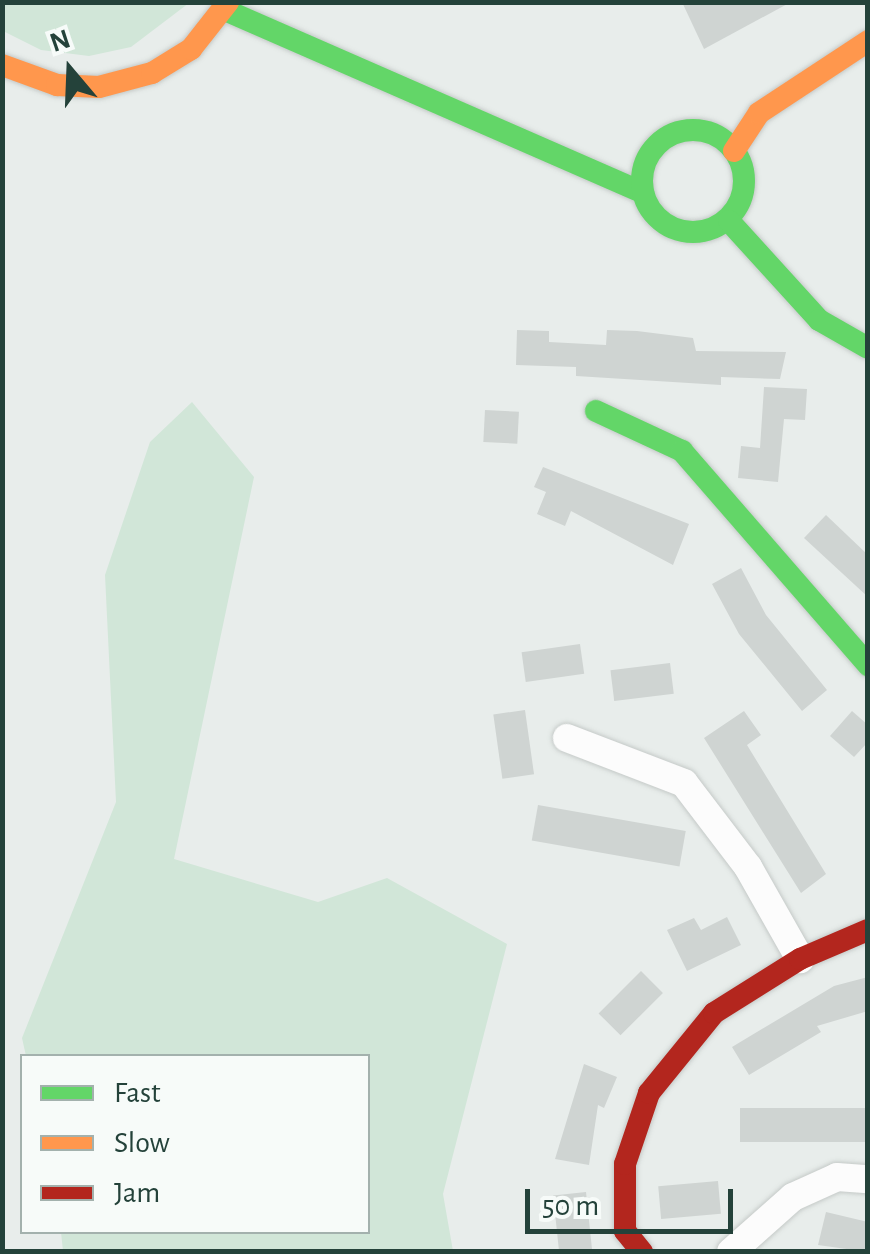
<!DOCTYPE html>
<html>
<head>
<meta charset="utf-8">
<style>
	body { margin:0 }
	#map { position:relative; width:870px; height:1254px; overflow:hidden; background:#e8edeb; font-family:"Alegreya Sans",sans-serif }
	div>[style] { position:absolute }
	.green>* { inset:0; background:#d1e6d8 }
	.building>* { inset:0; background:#cfd4d2; transform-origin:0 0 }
	.roads { filter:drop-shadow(0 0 2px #c5cac8) drop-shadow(0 0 2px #c5cac8) }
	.street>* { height:28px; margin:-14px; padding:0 14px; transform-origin:14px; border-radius:14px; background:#fcfcfc }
	.fast>* { height:22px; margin:-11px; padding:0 11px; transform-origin:11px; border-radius:11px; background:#63d668 }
	.fast>.ring { margin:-11px; padding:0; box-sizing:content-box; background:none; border:22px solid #63d668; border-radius:50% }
	.slow>* { height:22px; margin:-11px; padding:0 11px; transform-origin:11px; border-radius:11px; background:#ff974d }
	.jam>* { height:22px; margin:-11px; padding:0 11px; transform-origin:11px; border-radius:11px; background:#b3261e }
	span { translate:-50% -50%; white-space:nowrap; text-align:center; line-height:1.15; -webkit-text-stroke:9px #f7fbf9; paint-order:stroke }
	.frame { position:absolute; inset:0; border:5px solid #24423a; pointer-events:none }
	.legend { position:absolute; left:20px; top:1054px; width:350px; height:180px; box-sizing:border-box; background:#f7fbf9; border:2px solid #a3b1ad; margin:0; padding:12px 18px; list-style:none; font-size:30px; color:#24423a }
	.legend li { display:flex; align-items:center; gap:20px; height:50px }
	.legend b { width:50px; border:2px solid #a3b1ad }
	.north { position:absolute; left:20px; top:20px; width:100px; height:100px; -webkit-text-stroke:8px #f7fbf9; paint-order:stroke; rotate:341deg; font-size:28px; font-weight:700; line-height:40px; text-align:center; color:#24423a }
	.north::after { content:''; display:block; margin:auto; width:35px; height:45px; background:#24423a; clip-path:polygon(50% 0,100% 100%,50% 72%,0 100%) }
	.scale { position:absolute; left:525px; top:1189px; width:208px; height:45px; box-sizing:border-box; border:5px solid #24423a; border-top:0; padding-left:12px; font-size:30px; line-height:35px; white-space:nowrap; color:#24423a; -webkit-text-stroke:8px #f7fbf9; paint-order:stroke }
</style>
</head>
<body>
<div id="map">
	<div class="green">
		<i style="clip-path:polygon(2px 3px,3px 2px,189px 3px,131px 47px,89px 56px,41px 50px,3px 31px)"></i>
		<i style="clip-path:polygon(192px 402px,254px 477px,174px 859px,318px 902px,387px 878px,507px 944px,443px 1194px,453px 1251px,63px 1251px,61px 1232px,368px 1232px,368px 1056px,26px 1056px,22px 1038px,116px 802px,105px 575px,150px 442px)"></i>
	</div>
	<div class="building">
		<i style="clip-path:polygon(682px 2px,791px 2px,704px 49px)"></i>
		<i style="clip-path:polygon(517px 330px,549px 331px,549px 342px,606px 345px,607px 330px,637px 331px,693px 338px,696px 351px,786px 352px,780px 379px,721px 377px,721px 385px,576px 376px,576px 367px,516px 365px)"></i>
		<i style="clip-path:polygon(764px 387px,807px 389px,805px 420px,784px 419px,778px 482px,738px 478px,741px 446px,760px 448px)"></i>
		<i style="left:485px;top:410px;width:34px;height:32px;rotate:3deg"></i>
		<i style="clip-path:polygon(543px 467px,689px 524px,673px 565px,571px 511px,565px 526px,537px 514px,546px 492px,534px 487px)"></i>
		<i style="clip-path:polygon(826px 515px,868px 555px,868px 597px,804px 538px)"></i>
		<i style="clip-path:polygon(741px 568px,766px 615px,827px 690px,802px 711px,739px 634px,712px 584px)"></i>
		<i style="left:580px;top:644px;width:30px;height:59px;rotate:82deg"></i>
		<i style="left:670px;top:663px;width:31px;height:60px;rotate:83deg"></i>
		<i style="left:525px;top:710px;width:65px;height:32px;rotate:82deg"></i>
		<i style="clip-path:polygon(744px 711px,761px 735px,747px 745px,826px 874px,801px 893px,704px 738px)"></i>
		<i style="clip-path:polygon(852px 711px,868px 725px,868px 742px,854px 757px,830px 736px)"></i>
		<i style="left:538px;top:805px;width:150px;height:36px;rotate:10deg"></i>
		<i style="clip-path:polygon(727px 917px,741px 945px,687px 971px,667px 930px,694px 918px,701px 930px)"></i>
		<i style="left:641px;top:971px;width:31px;height:60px;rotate:45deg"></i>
		<i style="clip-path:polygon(868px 977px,868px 1011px,817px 1026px,821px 1032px,749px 1075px,732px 1047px,834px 986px)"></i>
		<i style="clip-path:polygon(584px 1064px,617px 1077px,604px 1108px,598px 1105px,589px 1165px,555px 1159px)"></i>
		<i style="left:868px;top:1108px;width:34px;height:128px;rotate:90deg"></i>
		<i style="left:718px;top:1181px;width:33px;height:60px;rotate:85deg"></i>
		<i style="left:586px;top:1192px;width:60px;height:33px;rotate:84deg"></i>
		<i style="clip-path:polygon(826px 1212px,868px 1222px,868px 1252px,818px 1245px)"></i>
	</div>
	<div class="roads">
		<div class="street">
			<i style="left:567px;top:738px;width:125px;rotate:21deg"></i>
			<i style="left:684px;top:783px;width:106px;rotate:52.7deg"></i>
			<i style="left:748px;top:867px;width:106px;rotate:60.5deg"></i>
			<i style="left:731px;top:1252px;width:83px;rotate:-41.6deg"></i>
			<i style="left:793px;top:1197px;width:48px;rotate:-24.4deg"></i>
			<i style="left:837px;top:1177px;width:31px;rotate:4deg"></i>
		</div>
		<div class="fast">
			<i style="left:225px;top:10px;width:456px;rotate:23.6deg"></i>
			<i class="ring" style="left:642px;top:130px;width:80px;height:80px"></i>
			<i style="left:729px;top:221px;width:134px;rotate:47.7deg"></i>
			<i style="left:819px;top:320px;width:56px;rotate:29.7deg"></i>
			<i style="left:596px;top:411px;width:95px;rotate:24.9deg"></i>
			<i style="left:682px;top:451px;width:284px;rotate:49deg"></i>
		</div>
		<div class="slow">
			<i style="left:2px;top:65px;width:59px;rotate:20deg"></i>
			<i style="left:57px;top:85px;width:42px;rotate:2.7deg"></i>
			<i style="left:99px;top:87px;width:55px;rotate:-14.8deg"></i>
			<i style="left:152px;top:73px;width:46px;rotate:-31.6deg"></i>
			<i style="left:191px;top:49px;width:60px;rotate:-51.8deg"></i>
			<i style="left:734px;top:151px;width:45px;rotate:-56.7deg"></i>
			<i style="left:759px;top:113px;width:131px;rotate:-33.4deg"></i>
		</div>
		<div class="jam">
			<i style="left:642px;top:1252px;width:27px;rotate:-129deg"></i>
			<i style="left:625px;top:1231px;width:67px;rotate:-90deg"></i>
			<i style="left:625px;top:1164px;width:75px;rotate:-71.3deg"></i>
			<i style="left:649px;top:1093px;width:103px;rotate:-50.9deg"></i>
			<i style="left:714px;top:1013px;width:102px;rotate:-32.1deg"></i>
			<i style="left:800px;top:959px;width:74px;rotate:-23.1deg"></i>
		</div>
	</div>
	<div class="frame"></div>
	<ul class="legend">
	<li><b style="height:12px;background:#63d668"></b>Fast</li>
	<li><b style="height:12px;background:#ff974d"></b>Slow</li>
	<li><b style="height:12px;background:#b3261e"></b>Jam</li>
	</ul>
	<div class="north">N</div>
	<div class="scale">50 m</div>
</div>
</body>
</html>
